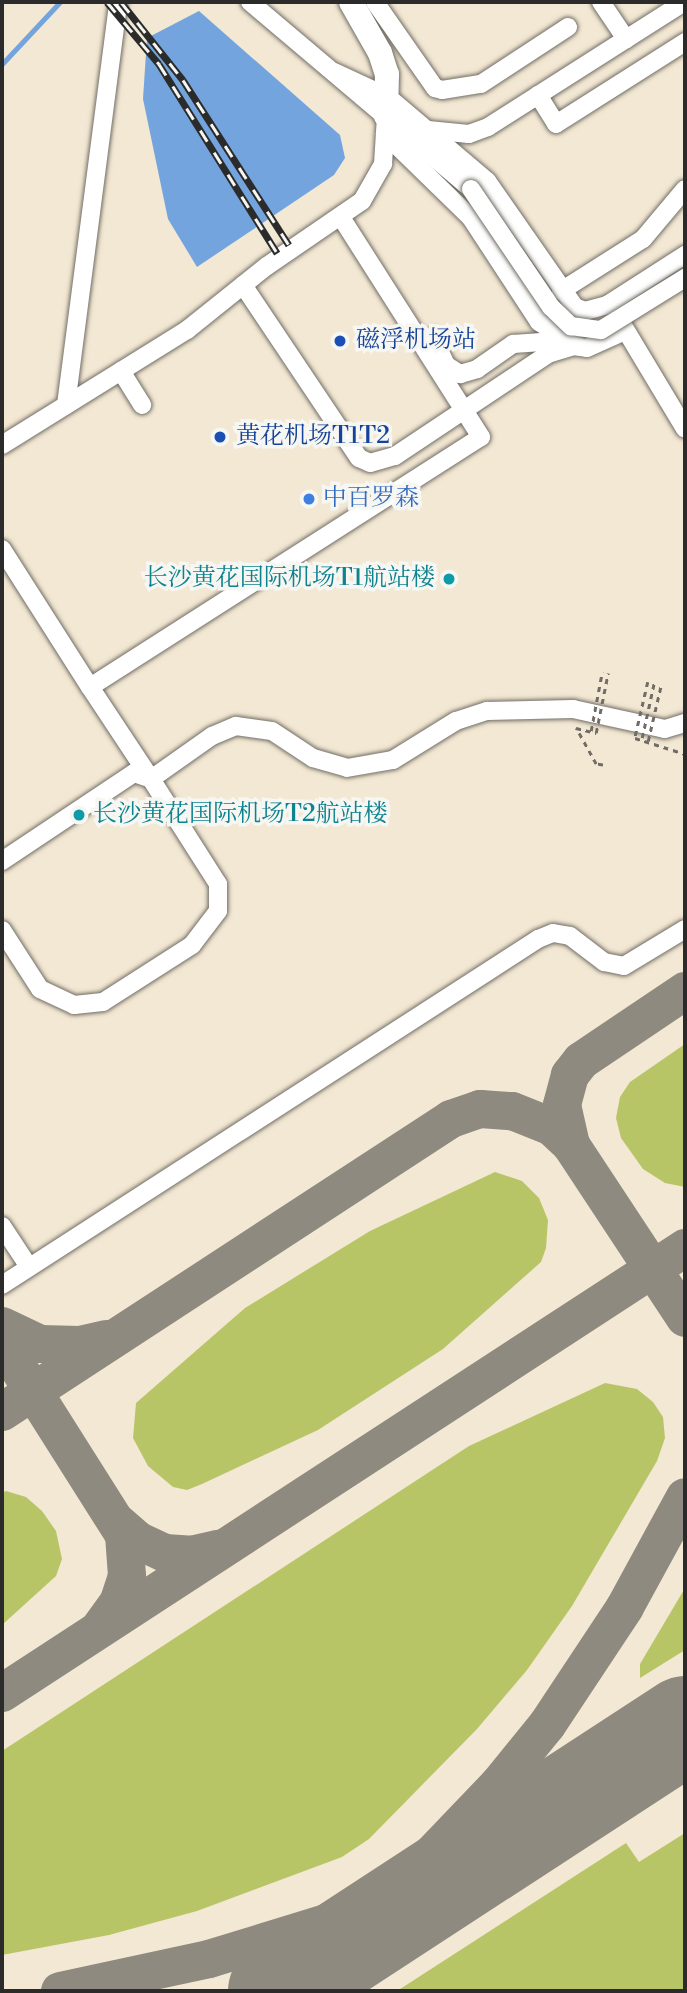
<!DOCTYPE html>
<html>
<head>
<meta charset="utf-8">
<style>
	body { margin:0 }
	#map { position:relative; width:687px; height:1993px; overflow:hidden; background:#f3e8d3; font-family:"Libre Bodoni","Noto Serif SC",serif }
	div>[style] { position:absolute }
	.green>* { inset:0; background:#b8c567 }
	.water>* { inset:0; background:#73a4de }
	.stream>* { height:4.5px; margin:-2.25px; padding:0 2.25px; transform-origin:2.25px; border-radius:2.25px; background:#73a4de }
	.taxiway>* { height:38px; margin:-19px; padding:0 19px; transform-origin:19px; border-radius:19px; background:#8f8a7f }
	.runway>* { height:98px; margin:-49px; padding:0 49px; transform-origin:49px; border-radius:49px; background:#8f8a7f }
	.roads { filter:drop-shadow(0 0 2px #716d66) drop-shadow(0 0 2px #716d66) }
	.minor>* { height:18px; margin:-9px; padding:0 9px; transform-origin:9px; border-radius:9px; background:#fff }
	.highway>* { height:24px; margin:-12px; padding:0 12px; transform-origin:12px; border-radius:12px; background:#fff }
	.rail>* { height:7px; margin-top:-3.5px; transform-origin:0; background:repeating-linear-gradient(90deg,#f6f6f2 0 13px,#2b2b2b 0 26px); box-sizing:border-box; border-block:2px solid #2b2b2b }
	.path-bridge>* { height:2.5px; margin-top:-1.25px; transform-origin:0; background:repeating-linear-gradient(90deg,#716d66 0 5px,transparent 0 10px) }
	.bridges { filter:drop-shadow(0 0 2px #716d66) drop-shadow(0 0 2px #716d66) }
	.minor-bridge>* { height:18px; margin:-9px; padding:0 9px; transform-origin:9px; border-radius:9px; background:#fff }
	.dots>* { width:19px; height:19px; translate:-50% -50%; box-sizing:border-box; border:4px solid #f6f6f2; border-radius:50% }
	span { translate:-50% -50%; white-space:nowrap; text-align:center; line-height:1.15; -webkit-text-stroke:7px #f6f6f2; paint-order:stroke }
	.transit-label { font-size:24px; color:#164399 }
	.left { translate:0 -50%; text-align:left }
	.shop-label { font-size:24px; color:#366cbe }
	.culture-label { font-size:24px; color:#0d838f }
	.right { translate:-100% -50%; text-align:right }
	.frame { position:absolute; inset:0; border:4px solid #2b2b2b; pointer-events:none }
</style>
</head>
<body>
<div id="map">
	<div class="green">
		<i style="clip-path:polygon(685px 1044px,685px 1187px,665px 1183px,643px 1169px,621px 1138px,616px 1118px,620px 1097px,630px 1082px)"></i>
		<i style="clip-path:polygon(495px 1172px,522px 1181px,539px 1198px,548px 1220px,546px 1248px,541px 1262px,443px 1349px,318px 1430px,202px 1484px,187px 1490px,173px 1487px,148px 1466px,133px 1438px,136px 1403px,245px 1308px,370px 1231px)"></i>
		<i style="clip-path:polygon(605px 1383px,637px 1389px,653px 1402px,663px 1417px,665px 1438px,657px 1461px,572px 1606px,527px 1670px,477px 1729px,369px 1839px,342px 1857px,197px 1911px,109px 1935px,2px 1955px,2px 1751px,469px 1446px)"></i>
		<i style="clip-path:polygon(6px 1491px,26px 1497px,42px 1511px,56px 1531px,62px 1559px,56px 1576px,2px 1625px,2px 1493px)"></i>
		<i style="clip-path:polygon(685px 1588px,685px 1650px,640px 1678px,640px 1664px)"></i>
		<i style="clip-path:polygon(685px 1833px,685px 1991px,397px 1991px,626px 1843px,639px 1862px)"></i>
	</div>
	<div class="water">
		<i style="clip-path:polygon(199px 11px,340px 135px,345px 158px,334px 175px,197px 267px,168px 219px,143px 99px,147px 38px)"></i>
	</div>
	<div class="stream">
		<i style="left:2px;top:64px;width:85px;rotate:-46.9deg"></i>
	</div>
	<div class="taxiway">
		<i style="left:685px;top:991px;width:125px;rotate:146.1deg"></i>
		<i style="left:581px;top:1061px;width:18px;rotate:128deg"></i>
		<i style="left:570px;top:1075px;width:31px;rotate:105deg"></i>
		<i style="left:562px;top:1105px;width:41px;rotate:77.3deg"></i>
		<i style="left:571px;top:1145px;width:207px;rotate:56.6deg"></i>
		<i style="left:2px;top:1326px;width:42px;rotate:25.3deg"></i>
		<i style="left:40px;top:1344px;width:40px;rotate:1.4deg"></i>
		<i style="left:80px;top:1345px;width:27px;rotate:-13deg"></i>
		<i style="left:2px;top:1342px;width:228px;rotate:57.7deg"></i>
		<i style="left:124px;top:1535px;width:41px;rotate:85.8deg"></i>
		<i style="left:127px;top:1576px;width:28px;rotate:108deg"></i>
		<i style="left:118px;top:1603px;width:29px;rotate:126deg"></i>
		<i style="left:2px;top:1412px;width:536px;rotate:-33.13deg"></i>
		<i style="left:451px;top:1119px;width:31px;rotate:-19deg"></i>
		<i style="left:480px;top:1109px;width:32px;rotate:4deg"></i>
		<i style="left:512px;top:1111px;width:43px;rotate:21.8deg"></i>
		<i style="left:552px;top:1127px;width:26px;rotate:43deg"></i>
		<i style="left:118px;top:1523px;width:28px;rotate:41deg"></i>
		<i style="left:139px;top:1541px;width:29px;rotate:25deg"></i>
		<i style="left:165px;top:1553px;width:26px;rotate:4deg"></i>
		<i style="left:191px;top:1555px;width:28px;rotate:-13deg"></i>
		<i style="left:2px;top:1693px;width:815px;rotate:-33.09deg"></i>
		<i style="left:411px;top:1876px;width:127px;rotate:-46.3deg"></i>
		<i style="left:499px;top:1784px;width:76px;rotate:-50.9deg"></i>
		<i style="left:547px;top:1725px;width:141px;rotate:-56.5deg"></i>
		<i style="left:625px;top:1607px;width:125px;rotate:-61.4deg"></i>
		<i style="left:60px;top:1991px;width:152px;rotate:-12.1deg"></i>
		<i style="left:209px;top:1959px;width:139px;rotate:-17.1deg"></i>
		<i style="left:342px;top:1918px;width:106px;rotate:-23.9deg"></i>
		<i style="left:439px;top:1875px;width:278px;rotate:-27.7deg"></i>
		<i style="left:272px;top:1991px;width:113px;rotate:-37.5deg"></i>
	</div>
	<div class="runway">
		<i style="left:277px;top:1991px;width:487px;rotate:-33.1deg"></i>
	</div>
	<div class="roads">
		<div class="minor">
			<i style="left:250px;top:2px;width:289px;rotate:40.2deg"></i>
			<i style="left:375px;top:2px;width:105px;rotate:55.1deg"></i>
			<i style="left:435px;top:88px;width:7px;rotate:16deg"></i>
			<i style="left:442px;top:90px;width:39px;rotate:-9deg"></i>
			<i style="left:481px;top:84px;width:104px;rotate:-33.2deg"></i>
			<i style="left:601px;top:2px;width:45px;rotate:56deg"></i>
			<i style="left:334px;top:72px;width:60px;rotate:24.8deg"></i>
			<i style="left:388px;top:97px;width:130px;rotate:40.3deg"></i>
			<i style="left:487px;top:181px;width:154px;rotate:55.1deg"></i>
			<i style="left:575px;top:307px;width:11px;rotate:22deg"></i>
			<i style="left:585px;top:311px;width:23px;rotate:-15deg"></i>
			<i style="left:607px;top:305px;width:93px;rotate:-32.7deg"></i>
			<i style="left:538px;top:95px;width:34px;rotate:58deg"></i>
			<i style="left:556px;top:124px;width:153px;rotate:-32.4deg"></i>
			<i style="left:428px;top:130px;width:41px;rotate:5.6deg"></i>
			<i style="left:469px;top:134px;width:20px;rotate:-20deg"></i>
			<i style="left:488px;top:127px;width:232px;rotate:-32.5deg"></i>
			<i style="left:385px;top:134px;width:120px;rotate:44.3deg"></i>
			<i style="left:471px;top:218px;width:124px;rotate:56.8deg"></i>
			<i style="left:539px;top:322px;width:15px;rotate:32deg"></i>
			<i style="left:552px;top:330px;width:34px;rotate:-3deg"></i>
			<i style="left:243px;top:285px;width:208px;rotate:56.2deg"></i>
			<i style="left:359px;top:458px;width:12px;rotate:24deg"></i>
			<i style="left:370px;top:463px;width:26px;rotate:-16deg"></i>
			<i style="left:395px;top:456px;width:184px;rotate:-33.7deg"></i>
			<i style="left:548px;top:354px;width:24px;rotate:-17deg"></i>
			<i style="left:561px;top:291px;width:97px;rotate:-32.4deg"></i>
			<i style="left:643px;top:239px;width:65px;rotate:-50deg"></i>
			<i style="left:622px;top:324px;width:122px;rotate:59deg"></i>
			<i style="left:433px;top:337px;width:31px;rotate:65deg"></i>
			<i style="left:446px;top:365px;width:17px;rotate:33deg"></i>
			<i style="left:460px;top:374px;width:18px;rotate:-16deg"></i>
			<i style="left:477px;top:369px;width:44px;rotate:-34.8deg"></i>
			<i style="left:513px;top:344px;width:29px;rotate:-4deg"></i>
			<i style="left:542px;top:342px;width:45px;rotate:7.6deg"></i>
			<i style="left:587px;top:348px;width:39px;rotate:-24deg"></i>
			<i style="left:121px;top:371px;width:40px;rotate:58deg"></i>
			<i style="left:66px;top:405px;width:406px;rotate:-82.6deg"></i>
			<i style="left:2px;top:445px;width:218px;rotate:-31.9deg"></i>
			<i style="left:187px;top:330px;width:102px;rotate:-38.7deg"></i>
			<i style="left:267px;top:266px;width:115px;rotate:-34.4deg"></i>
			<i style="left:362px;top:201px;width:43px;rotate:-60.4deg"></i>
			<i style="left:383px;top:164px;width:48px;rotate:-86.4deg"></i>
			<i style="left:2px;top:549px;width:164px;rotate:57.5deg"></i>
			<i style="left:90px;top:687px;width:464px;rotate:-32.6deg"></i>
			<i style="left:481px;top:437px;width:261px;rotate:-122.5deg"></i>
			<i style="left:90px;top:687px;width:110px;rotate:56.5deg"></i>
			<i style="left:2px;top:861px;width:159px;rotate:-33.7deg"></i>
			<i style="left:134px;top:773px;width:18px;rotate:19deg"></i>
			<i style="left:2px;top:930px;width:70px;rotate:57.2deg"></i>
			<i style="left:40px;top:989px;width:38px;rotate:25deg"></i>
			<i style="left:74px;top:1005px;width:29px;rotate:-6deg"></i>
			<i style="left:103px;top:1002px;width:106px;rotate:-32.6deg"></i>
			<i style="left:192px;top:945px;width:43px;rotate:-52.6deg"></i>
			<i style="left:218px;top:911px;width:27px;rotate:-90deg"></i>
			<i style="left:218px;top:884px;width:125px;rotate:-122.5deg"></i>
			<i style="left:151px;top:779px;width:75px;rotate:-35.2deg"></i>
			<i style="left:212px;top:736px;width:26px;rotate:-23deg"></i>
			<i style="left:236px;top:726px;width:36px;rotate:8deg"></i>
			<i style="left:272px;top:731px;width:49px;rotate:33.4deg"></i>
			<i style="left:313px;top:758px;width:35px;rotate:16deg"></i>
			<i style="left:347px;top:768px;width:47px;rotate:-9.9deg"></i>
			<i style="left:393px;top:760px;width:74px;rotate:-31.8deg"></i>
			<i style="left:456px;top:721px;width:33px;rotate:-18deg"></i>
			<i style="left:487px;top:711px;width:86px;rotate:-1.3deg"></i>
			<i style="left:573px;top:709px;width:94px;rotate:12.3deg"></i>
			<i style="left:665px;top:729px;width:21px;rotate:-17deg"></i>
			<i style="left:2px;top:1226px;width:49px;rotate:56.6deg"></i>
			<i style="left:2px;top:1285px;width:638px;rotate:-32.84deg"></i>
			<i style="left:538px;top:939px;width:16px;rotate:-22deg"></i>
			<i style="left:553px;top:933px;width:17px;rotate:10deg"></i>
			<i style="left:570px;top:936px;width:43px;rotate:37.4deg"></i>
			<i style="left:604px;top:962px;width:20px;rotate:11deg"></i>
			<i style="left:624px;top:966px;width:71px;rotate:-31.2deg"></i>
		</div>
		<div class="highway">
			<i style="left:351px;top:2px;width:59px;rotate:60.4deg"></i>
			<i style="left:380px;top:53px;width:22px;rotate:72deg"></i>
			<i style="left:387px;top:74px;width:42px;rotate:91.4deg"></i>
		</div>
	</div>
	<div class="rail">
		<i style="left:107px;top:2px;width:81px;rotate:50deg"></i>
		<i style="left:159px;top:64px;width:223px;rotate:58deg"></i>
		<i style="left:121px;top:2px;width:100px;rotate:51.5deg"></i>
		<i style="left:183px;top:80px;width:196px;rotate:57.3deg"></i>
	</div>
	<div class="path-bridge">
		<i style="left:648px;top:682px;width:57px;rotate:103.1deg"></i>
		<i style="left:635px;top:738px;width:52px;rotate:17.7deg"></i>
		<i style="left:591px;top:731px;width:60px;rotate:-79.4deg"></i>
		<i style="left:642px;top:738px;width:56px;rotate:-77.7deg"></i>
		<i style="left:648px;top:741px;width:57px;rotate:-76.9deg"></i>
		<i style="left:603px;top:765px;width:7px;rotate:-172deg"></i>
		<i style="left:596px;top:764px;width:41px;rotate:-119.1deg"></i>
		<i style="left:576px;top:728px;width:21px;rotate:14deg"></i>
		<i style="left:596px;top:733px;width:61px;rotate:-78.7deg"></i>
	</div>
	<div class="bridges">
		<div class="minor-bridge">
			<i style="left:471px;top:189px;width:143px;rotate:55.9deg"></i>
			<i style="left:551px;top:307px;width:28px;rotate:44deg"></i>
			<i style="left:571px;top:326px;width:30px;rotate:8deg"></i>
			<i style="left:601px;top:330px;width:99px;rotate:-31.8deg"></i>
		</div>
	</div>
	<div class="dots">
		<i style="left:340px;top:341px;background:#1a4fb4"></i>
		<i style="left:220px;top:437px;background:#1a4fb4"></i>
		<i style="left:309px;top:499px;background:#3f7fe0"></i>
		<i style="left:449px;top:579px;background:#0f9aa8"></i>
		<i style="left:79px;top:815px;background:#0f9aa8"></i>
	</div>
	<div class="transit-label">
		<span class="left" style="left:356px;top:341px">磁浮机场站</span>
		<span class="left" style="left:236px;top:437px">黄花机场T1T2</span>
	</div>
	<div class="shop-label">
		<span class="left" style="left:323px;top:499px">中百罗森</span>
	</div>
	<div class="culture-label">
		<span class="right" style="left:435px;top:579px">长沙黄花国际机场T1航站楼</span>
		<span class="left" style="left:93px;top:815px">长沙黄花国际机场T2航站楼</span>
	</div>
	<div class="frame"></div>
</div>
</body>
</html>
